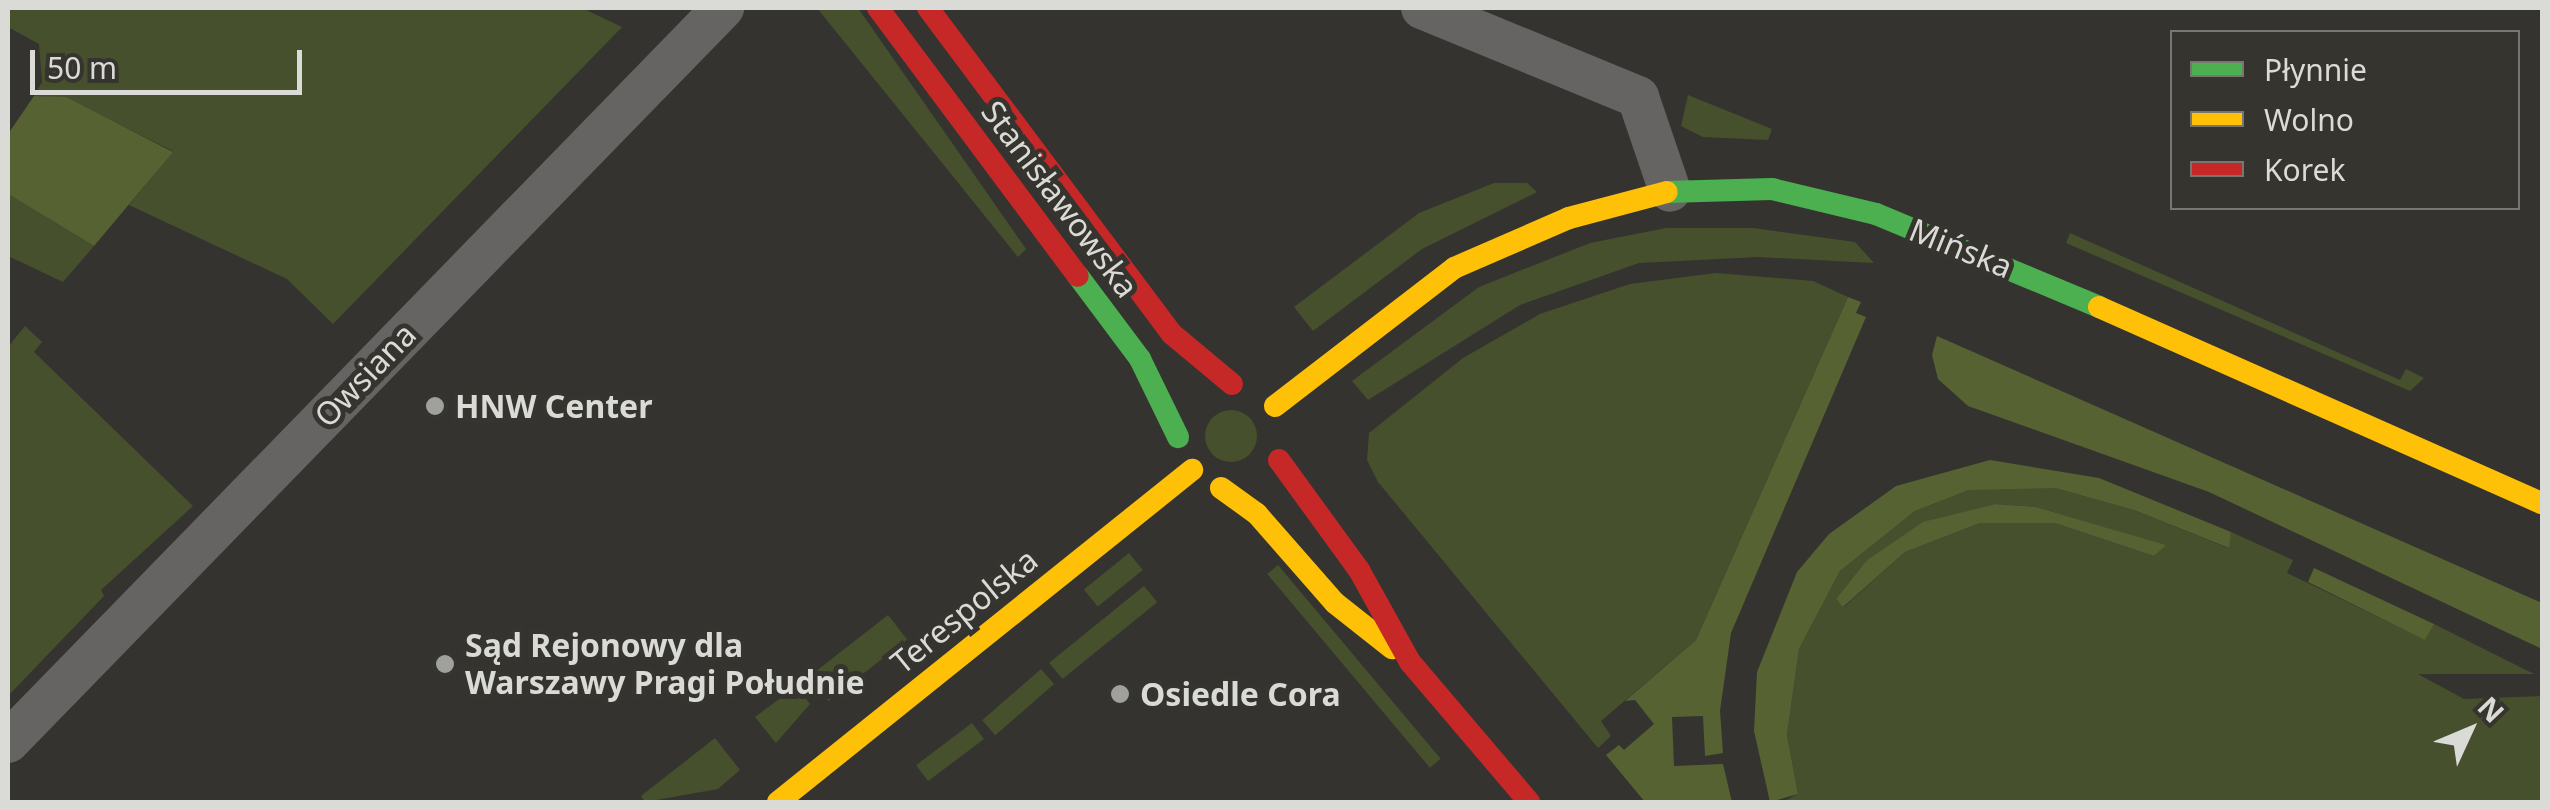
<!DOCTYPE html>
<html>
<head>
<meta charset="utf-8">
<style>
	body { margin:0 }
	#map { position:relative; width:2550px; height:810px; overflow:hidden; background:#343330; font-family:"Noto Sans",sans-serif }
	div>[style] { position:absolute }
	.green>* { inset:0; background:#46502d; transform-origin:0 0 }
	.round { border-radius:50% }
	.forest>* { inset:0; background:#566232 }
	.street>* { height:42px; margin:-21px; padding:0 21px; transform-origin:21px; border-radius:21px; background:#656463 }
	.fast>* { height:22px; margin:-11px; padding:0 11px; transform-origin:11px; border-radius:11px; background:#4caf50 }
	.slow>* { height:22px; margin:-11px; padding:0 11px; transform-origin:11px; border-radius:11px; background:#ffc107 }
	.jam>* { height:22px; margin:-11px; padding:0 11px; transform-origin:11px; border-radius:11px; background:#c62828 }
	.dots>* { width:28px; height:28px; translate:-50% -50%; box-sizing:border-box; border:5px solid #35342f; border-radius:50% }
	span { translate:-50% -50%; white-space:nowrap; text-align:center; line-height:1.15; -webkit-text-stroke:10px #35342f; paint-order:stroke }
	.street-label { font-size:32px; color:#dadad7 }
	.poi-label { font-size:32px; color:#dadad7; font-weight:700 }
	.left { translate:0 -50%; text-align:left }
	.frame { position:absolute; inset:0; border:10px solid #dadad7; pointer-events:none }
	.legend { position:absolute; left:2170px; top:30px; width:350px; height:180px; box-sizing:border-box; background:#35342f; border:2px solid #777672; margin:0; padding:12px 18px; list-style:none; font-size:30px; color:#dadad7 }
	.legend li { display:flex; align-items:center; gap:20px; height:50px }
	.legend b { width:50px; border:2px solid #777672 }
	.north { position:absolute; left:2420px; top:680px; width:100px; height:100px; -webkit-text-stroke:8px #35342f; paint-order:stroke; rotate:46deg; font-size:28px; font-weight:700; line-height:40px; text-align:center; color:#dadad7 }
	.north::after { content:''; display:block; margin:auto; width:35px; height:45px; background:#dadad7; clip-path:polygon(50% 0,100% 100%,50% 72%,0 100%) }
	.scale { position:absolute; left:30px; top:50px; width:272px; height:45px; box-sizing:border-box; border:5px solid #dadad7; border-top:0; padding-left:12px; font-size:30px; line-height:35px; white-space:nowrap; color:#dadad7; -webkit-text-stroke:8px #35342f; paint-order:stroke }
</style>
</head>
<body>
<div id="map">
	<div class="green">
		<i style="clip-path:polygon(8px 8px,582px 8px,622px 27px,333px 324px,287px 279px,129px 205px,173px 151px,66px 98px,34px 96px,42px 82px,39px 44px,8px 27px)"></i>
		<i style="clip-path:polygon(817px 8px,858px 8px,1026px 249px,1018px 257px)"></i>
		<i style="clip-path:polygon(1688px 95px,1772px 129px,1768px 140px,1703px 137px,1681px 126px)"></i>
		<i style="clip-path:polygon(1494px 183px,1527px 183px,1537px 192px,1422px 249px,1313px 331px,1294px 307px,1419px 213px)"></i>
		<i style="clip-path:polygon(8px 194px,94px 246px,63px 282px,8px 256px)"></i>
		<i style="clip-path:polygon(1666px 228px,1753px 228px,1855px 242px,1874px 263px,1757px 257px,1639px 263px,1520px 305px,1368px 400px,1352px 381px,1479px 287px,1590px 243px)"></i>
		<i style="clip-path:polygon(2070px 233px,2400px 380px,2406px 369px,2424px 378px,2410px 391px,2066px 243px)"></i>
		<i style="clip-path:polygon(1716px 273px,1813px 281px,1848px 297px,1696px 640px,1601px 721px,1611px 736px,1598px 748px,1378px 482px,1367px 460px,1369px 433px,1463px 358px,1540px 314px,1630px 284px)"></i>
		<i style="clip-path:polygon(25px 326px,42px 342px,34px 352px,193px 506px,101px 590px,104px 596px,8px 696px,8px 347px)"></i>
		<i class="round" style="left:1205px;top:410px;width:52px;height:52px"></i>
		<i style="clip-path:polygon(evenodd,2013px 485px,2055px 488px,2134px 510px,2228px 548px,2231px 532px,2293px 560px,2287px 573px,2424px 639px,2434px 624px,2534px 674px,2418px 674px,2464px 699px,2542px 696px,2542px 802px,1782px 802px,1798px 794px,1787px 735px,1799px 649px,1840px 571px,1915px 511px,1969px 490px,2013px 485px,1996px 504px,2036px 507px,2165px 545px,2154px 556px,2055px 523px,1980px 523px,1905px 552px,1844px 607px,1836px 599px,1866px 561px,1996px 504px)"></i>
		<i style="left:1129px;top:553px;width:22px;height:58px;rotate:51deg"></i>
		<i style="left:1278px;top:565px;width:253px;height:14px;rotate:50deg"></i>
		<i style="left:1144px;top:586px;width:21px;height:122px;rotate:51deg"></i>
		<i style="left:888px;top:615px;width:31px;height:100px;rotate:52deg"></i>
		<i style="left:1041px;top:669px;width:20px;height:78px;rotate:49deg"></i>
		<i style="clip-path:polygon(797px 686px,810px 704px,776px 743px,755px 717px)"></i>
		<i style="left:972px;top:723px;width:20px;height:70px;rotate:53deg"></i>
		<i style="clip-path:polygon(715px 738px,740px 770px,718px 789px,645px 802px,641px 796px)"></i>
	</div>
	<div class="forest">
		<i style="clip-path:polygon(34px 96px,66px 97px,173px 152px,94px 246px,8px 194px,8px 134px)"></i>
		<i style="clip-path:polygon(1848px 297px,1861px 302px,1856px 313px,1866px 317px,1731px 633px,1720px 711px,1723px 753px,1705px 756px,1703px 716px,1672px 717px,1674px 766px,1723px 764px,1732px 802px,1645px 802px,1606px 755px,1619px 745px,1624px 750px,1654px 724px,1635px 700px,1625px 701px,1696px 640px)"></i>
		<i style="clip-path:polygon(1937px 336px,2542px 603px,2542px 649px,2209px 492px,1968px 406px,1938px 379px,1932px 355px)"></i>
		<i style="clip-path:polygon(1990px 460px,2099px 478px,2231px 532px,2229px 548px,2134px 510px,2055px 488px,1969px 490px,1915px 511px,1840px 571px,1799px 649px,1787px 735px,1798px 794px,1770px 802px,1754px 731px,1757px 672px,1797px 572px,1829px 534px,1896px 486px)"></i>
		<i style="clip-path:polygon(1996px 504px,2036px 507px,2166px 545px,2154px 556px,2055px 523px,1980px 523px,1905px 552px,1843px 607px,1836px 599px,1866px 561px,1923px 522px)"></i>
		<i style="clip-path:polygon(2314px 568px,2434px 624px,2425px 640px,2308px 582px)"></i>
	</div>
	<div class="street">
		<i style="left:1422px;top:8px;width:234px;rotate:22.4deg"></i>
		<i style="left:1638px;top:97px;width:99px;rotate:71.2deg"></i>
		<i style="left:8px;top:742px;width:1025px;rotate:-45.75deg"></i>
	</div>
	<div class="fast">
		<i style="left:1667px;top:192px;width:105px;rotate:-1.6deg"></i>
		<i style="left:1772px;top:189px;width:107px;rotate:13.5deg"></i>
		<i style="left:1876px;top:214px;width:242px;rotate:22.6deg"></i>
		<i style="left:1078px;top:276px;width:104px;rotate:53.2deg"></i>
		<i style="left:1140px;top:359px;width:87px;rotate:64deg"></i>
	</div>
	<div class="slow">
		<i style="left:2099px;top:307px;width:484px;rotate:23.9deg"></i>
		<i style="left:1275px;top:406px;width:226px;rotate:-37.6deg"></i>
		<i style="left:1454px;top:268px;width:125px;rotate:-23.5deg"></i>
		<i style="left:1569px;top:218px;width:101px;rotate:-14.9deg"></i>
		<i style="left:1221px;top:488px;width:44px;rotate:35.8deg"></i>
		<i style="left:1257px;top:514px;width:118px;rotate:48.8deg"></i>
		<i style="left:1335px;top:603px;width:73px;rotate:38.3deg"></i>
		<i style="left:778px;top:802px;width:531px;rotate:-38.73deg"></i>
	</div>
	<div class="jam">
		<i style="left:878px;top:8px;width:334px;rotate:53.3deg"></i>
		<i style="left:928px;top:8px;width:407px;rotate:53.2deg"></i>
		<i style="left:1172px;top:334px;width:78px;rotate:39.8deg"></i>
		<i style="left:1279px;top:460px;width:136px;rotate:54deg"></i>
		<i style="left:1359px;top:570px;width:105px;rotate:61deg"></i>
		<i style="left:1410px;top:662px;width:184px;rotate:49.6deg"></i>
	</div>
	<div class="dots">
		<i style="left:435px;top:406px;background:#a0a09d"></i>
		<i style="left:445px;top:664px;background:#a0a09d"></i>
		<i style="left:1120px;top:694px;background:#a0a09d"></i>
	</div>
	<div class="street-label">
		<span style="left:1060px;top:199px;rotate:53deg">Stanisławowska</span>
		<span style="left:1961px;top:248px;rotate:22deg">Mińska</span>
		<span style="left:365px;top:375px;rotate:-46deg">Owsiana</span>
		<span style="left:964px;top:611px;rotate:-39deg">Terespolska</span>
	</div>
	<div class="poi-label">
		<span class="left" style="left:455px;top:406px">HNW Center</span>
		<span class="left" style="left:465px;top:664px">Sąd Rejonowy dla<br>Warszawy Pragi Południe</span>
		<span class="left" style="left:1140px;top:694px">Osiedle Cora</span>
	</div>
	<div class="frame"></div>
	<ul class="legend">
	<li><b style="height:12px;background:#4caf50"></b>Płynnie</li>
	<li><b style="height:12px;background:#ffc107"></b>Wolno</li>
	<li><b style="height:12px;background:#c62828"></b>Korek</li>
	</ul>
	<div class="north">N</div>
	<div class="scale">50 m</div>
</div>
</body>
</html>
